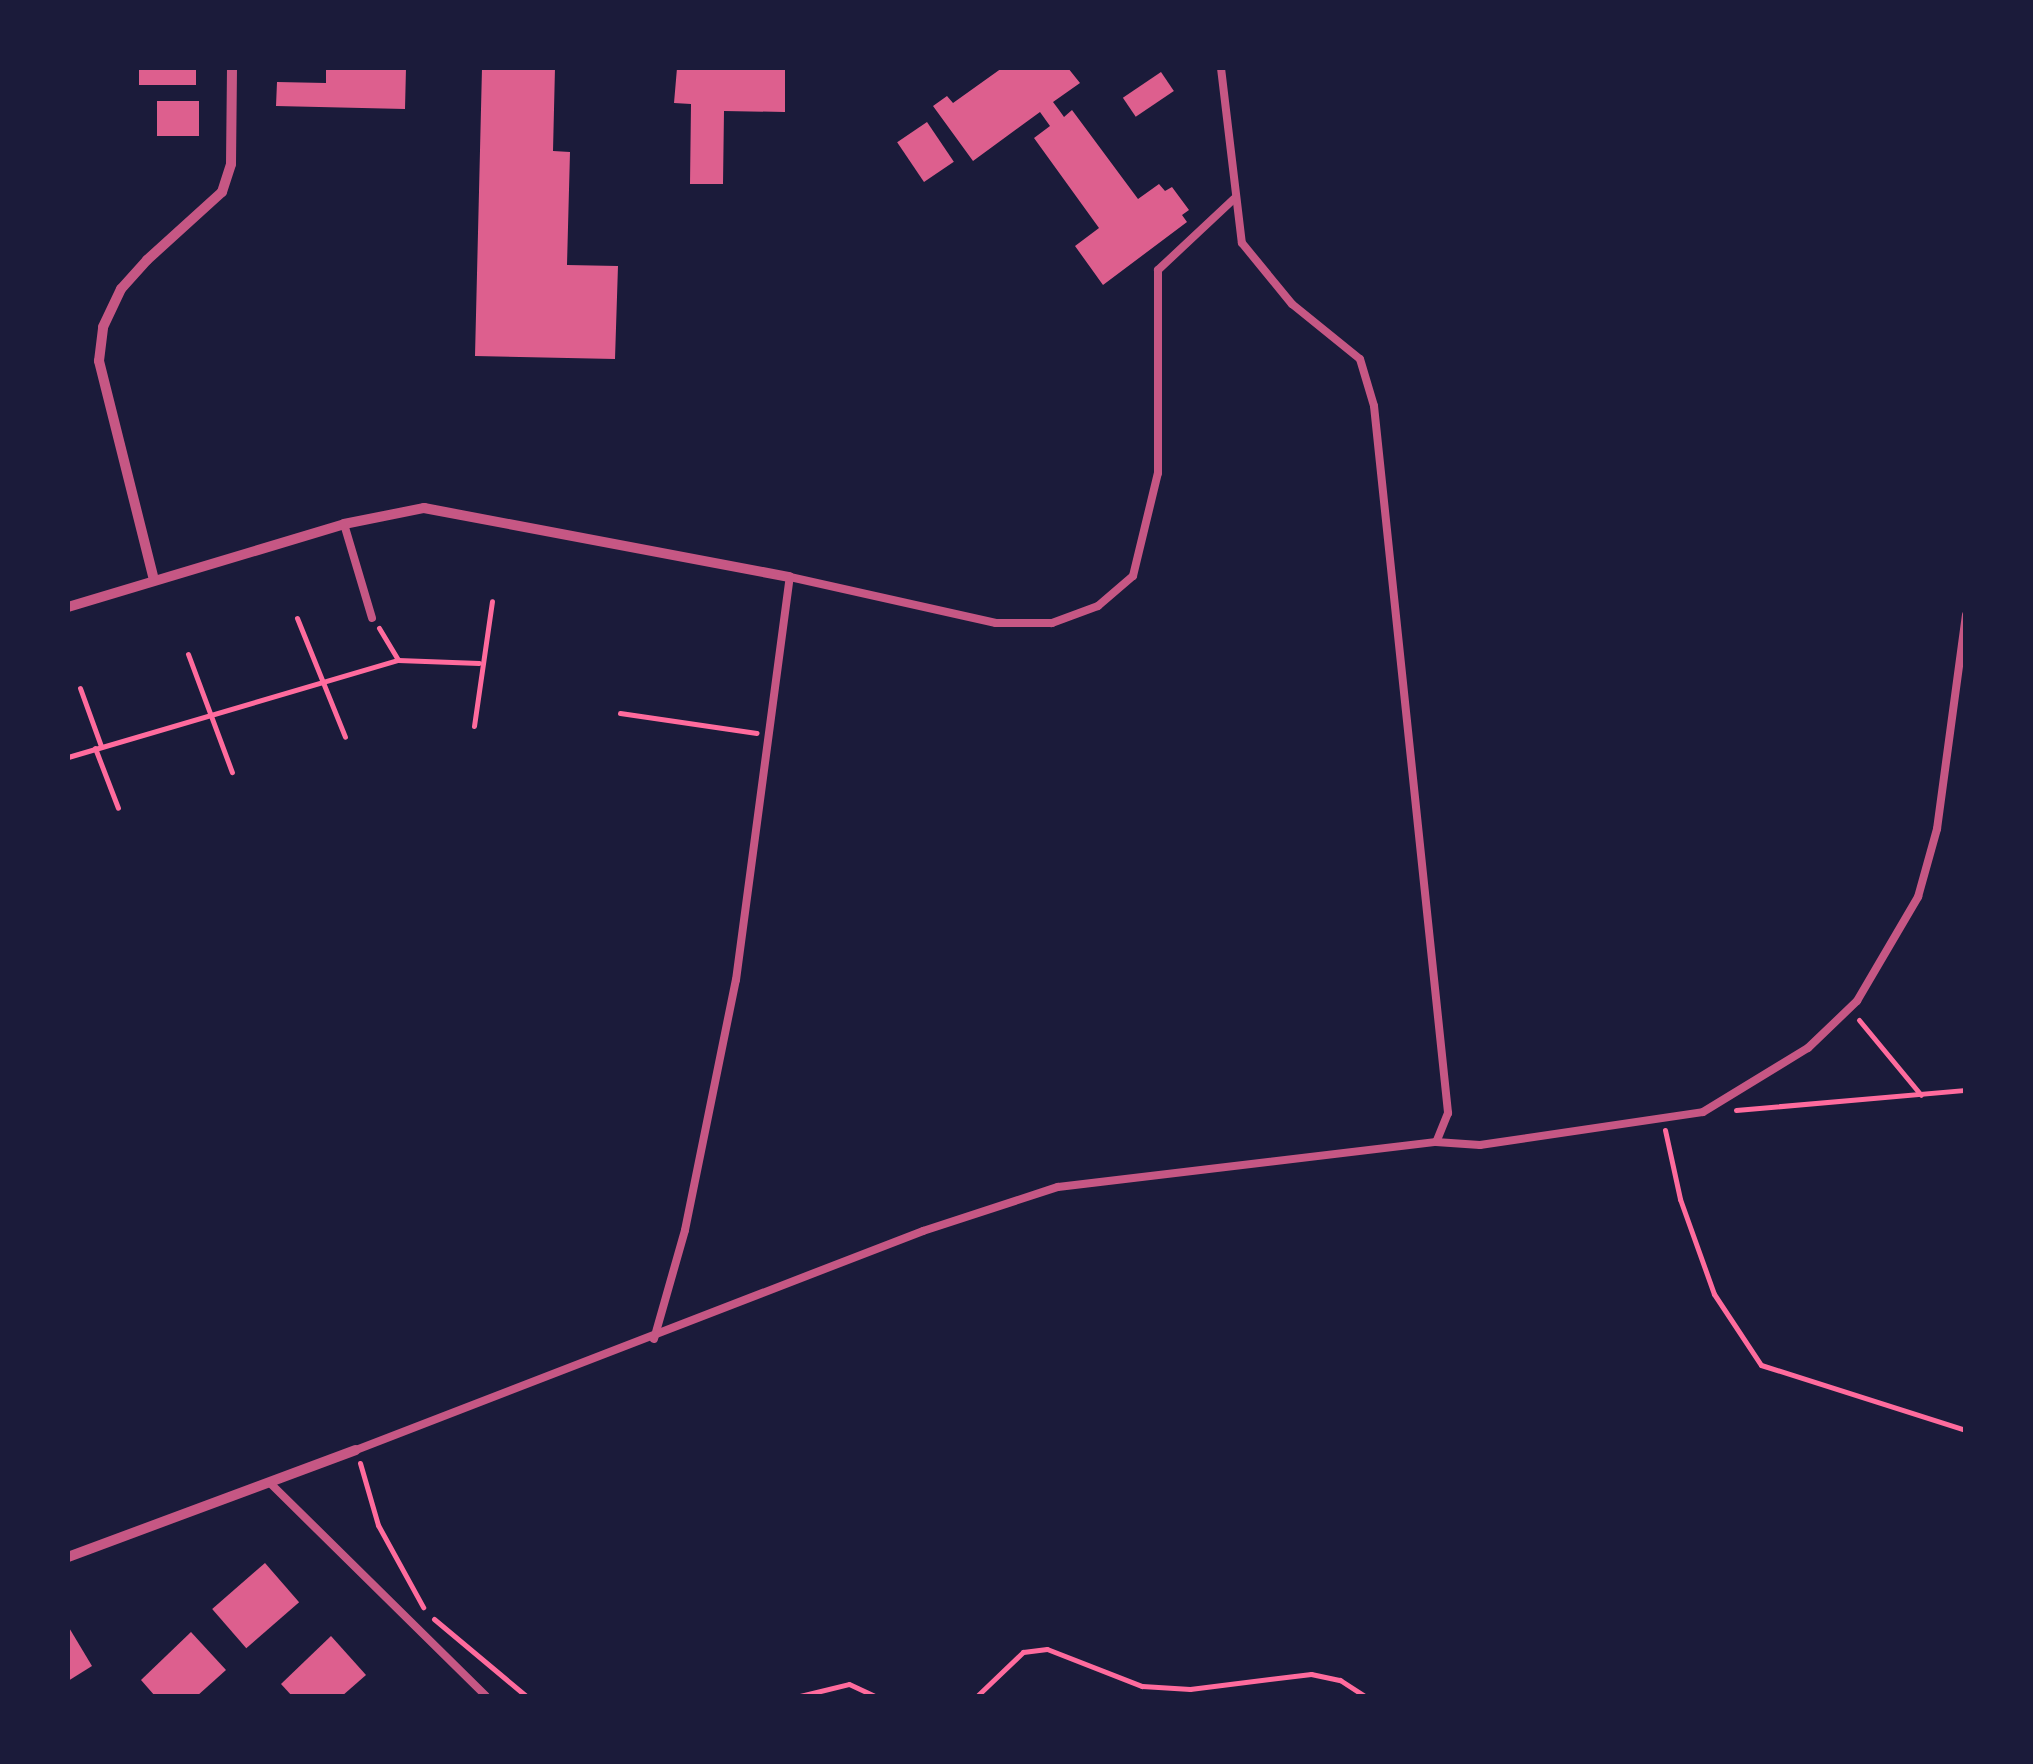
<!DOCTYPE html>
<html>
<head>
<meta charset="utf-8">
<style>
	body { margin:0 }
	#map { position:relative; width:2033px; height:1764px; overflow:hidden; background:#1b1b3a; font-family:Helvetica,sans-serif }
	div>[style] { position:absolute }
	.building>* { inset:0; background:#dd5f8e; transform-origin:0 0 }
	.path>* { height:5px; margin:-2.5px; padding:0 2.5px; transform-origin:2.5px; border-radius:2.5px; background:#ff6b9d }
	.service>* { height:8px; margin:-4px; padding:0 4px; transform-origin:4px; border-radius:4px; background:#c65784 }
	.minor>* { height:10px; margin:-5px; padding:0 5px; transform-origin:5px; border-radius:5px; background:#c65784 }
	span { translate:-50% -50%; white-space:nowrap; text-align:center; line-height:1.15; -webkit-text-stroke:8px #1b1b3a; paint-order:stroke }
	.frame { position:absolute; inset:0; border:70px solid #1b1b3a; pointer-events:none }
</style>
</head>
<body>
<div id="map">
	<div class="building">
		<i style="left:139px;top:68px;width:57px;height:17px"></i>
		<i style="clip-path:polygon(326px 68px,406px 68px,405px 109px,276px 106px,277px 82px,326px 83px)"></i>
		<i style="clip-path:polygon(482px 68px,555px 68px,553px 151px,570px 152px,567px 265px,618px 266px,615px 359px,475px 356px)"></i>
		<i style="clip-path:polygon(677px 68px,785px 68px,785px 112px,724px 111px,723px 184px,690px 184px,691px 104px,674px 103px)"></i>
		<i style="clip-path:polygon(1002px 68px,1068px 68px,1080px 83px,1053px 102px,1059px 110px,1064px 117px,1072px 110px,1138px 199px,1159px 184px,1165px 191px,1172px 187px,1189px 210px,1182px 215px,1187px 222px,1103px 285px,1075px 246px,1099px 228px,1034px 138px,1050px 126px,1040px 112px,973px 161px,933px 106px,947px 96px,953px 103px)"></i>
		<i style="left:1161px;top:72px;width:23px;height:46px;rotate:56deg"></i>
		<i style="left:199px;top:101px;width:35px;height:42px;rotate:90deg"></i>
		<i style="left:927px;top:122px;width:48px;height:36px;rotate:56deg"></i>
		<i style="left:265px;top:1563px;width:52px;height:70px;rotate:49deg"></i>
		<i style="clip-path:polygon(68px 1626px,92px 1666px,68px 1681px)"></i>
		<i style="clip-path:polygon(191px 1632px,226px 1670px,197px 1696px,155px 1696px,141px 1680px)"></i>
		<i style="clip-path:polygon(331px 1636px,366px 1675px,342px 1696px,292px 1696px,281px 1684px)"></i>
	</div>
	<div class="path">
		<i style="left:297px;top:618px;width:128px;rotate:68deg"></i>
		<i style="left:379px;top:628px;width:37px;rotate:59deg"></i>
		<i style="left:188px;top:654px;width:126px;rotate:69.6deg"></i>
		<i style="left:80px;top:688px;width:62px;rotate:70.1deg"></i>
		<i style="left:620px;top:713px;width:138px;rotate:8.3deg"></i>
		<i style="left:474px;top:726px;width:126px;rotate:-81.8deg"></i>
		<i style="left:95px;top:748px;width:64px;rotate:69deg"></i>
		<i style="left:68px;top:757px;width:344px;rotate:-16.4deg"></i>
		<i style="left:398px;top:660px;width:81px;rotate:2.1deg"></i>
		<i style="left:1859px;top:1020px;width:97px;rotate:50.4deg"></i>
		<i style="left:1736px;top:1110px;width:231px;rotate:-5deg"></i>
		<i style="left:1665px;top:1130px;width:71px;rotate:77.7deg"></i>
		<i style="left:1680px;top:1199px;width:101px;rotate:70.3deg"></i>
		<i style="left:1714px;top:1294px;width:85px;rotate:56.5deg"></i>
		<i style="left:1761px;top:1365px;width:215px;rotate:17.6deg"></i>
		<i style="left:360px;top:1463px;width:65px;rotate:73.8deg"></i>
		<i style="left:378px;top:1525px;width:94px;rotate:61.2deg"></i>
		<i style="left:434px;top:1619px;width:120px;rotate:39.9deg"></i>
		<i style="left:800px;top:1696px;width:50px;rotate:-13.8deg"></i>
		<i style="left:849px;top:1684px;width:29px;rotate:25deg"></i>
		<i style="left:977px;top:1696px;width:64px;rotate:-43.7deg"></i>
		<i style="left:1023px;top:1652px;width:24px;rotate:-7deg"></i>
		<i style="left:1047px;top:1649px;width:102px;rotate:21.3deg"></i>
		<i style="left:1142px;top:1686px;width:48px;rotate:3.6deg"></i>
		<i style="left:1190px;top:1689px;width:122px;rotate:-7.1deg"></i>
		<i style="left:1311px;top:1674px;width:30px;rotate:12deg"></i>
		<i style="left:1340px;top:1680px;width:30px;rotate:33deg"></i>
	</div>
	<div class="service">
		<i style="left:1221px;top:68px;width:176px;rotate:83.2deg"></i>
		<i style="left:1242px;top:243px;width:79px;rotate:50.7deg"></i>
		<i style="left:1292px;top:304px;width:87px;rotate:39deg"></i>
		<i style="left:1360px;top:359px;width:49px;rotate:73.4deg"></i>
		<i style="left:1374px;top:406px;width:711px;rotate:84.02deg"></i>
		<i style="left:1448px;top:1113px;width:31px;rotate:112deg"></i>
		<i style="left:344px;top:524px;width:98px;rotate:73.4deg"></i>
		<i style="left:654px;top:1339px;width:113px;rotate:-74.1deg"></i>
		<i style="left:685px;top:1230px;width:255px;rotate:-78.5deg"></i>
		<i style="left:736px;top:980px;width:407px;rotate:-82.4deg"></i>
		<i style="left:790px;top:577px;width:211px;rotate:12.6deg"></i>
		<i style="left:996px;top:623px;width:56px"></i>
		<i style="left:1052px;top:623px;width:49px;rotate:-20.3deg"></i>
		<i style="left:1098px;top:606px;width:46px;rotate:-40.6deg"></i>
		<i style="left:1133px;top:576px;width:106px;rotate:-76.4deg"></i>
		<i style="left:1158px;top:473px;width:203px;rotate:-90deg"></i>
		<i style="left:1158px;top:270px;width:104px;rotate:-43.1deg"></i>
		<i style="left:356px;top:1450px;width:608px;rotate:-21.12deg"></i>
		<i style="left:923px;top:1231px;width:142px;rotate:-18.1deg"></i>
		<i style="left:1058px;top:1187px;width:381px;rotate:-6.8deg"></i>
		<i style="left:1436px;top:1142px;width:44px;rotate:3.9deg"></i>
		<i style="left:1480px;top:1145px;width:225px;rotate:-8.4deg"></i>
		<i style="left:1703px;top:1112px;width:123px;rotate:-31.4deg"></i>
		<i style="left:1808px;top:1048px;width:68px;rotate:-43.8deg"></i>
		<i style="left:1857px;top:1001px;width:121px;rotate:-59.6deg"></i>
		<i style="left:1918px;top:897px;width:71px;rotate:-74.4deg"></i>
		<i style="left:1937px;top:829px;width:216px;rotate:-82.3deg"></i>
		<i style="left:270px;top:1483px;width:303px;rotate:44.6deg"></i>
	</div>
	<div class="minor">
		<i style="left:154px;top:580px;width:226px;rotate:-104.1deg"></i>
		<i style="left:99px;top:361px;width:34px;rotate:-83deg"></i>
		<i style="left:103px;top:327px;width:42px;rotate:-64.7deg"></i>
		<i style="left:121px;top:289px;width:39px;rotate:-48deg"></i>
		<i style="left:147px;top:260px;width:101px;rotate:-42.2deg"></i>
		<i style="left:222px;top:192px;width:29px;rotate:-72deg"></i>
		<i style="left:231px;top:164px;width:96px;rotate:-89.4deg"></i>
		<i style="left:68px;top:607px;width:288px;rotate:-16.7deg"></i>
		<i style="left:344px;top:524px;width:82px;rotate:-11.3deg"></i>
		<i style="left:424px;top:508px;width:372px;rotate:10.7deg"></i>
		<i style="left:68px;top:1557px;width:307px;rotate:-20.4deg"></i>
	</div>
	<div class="frame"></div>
</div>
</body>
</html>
